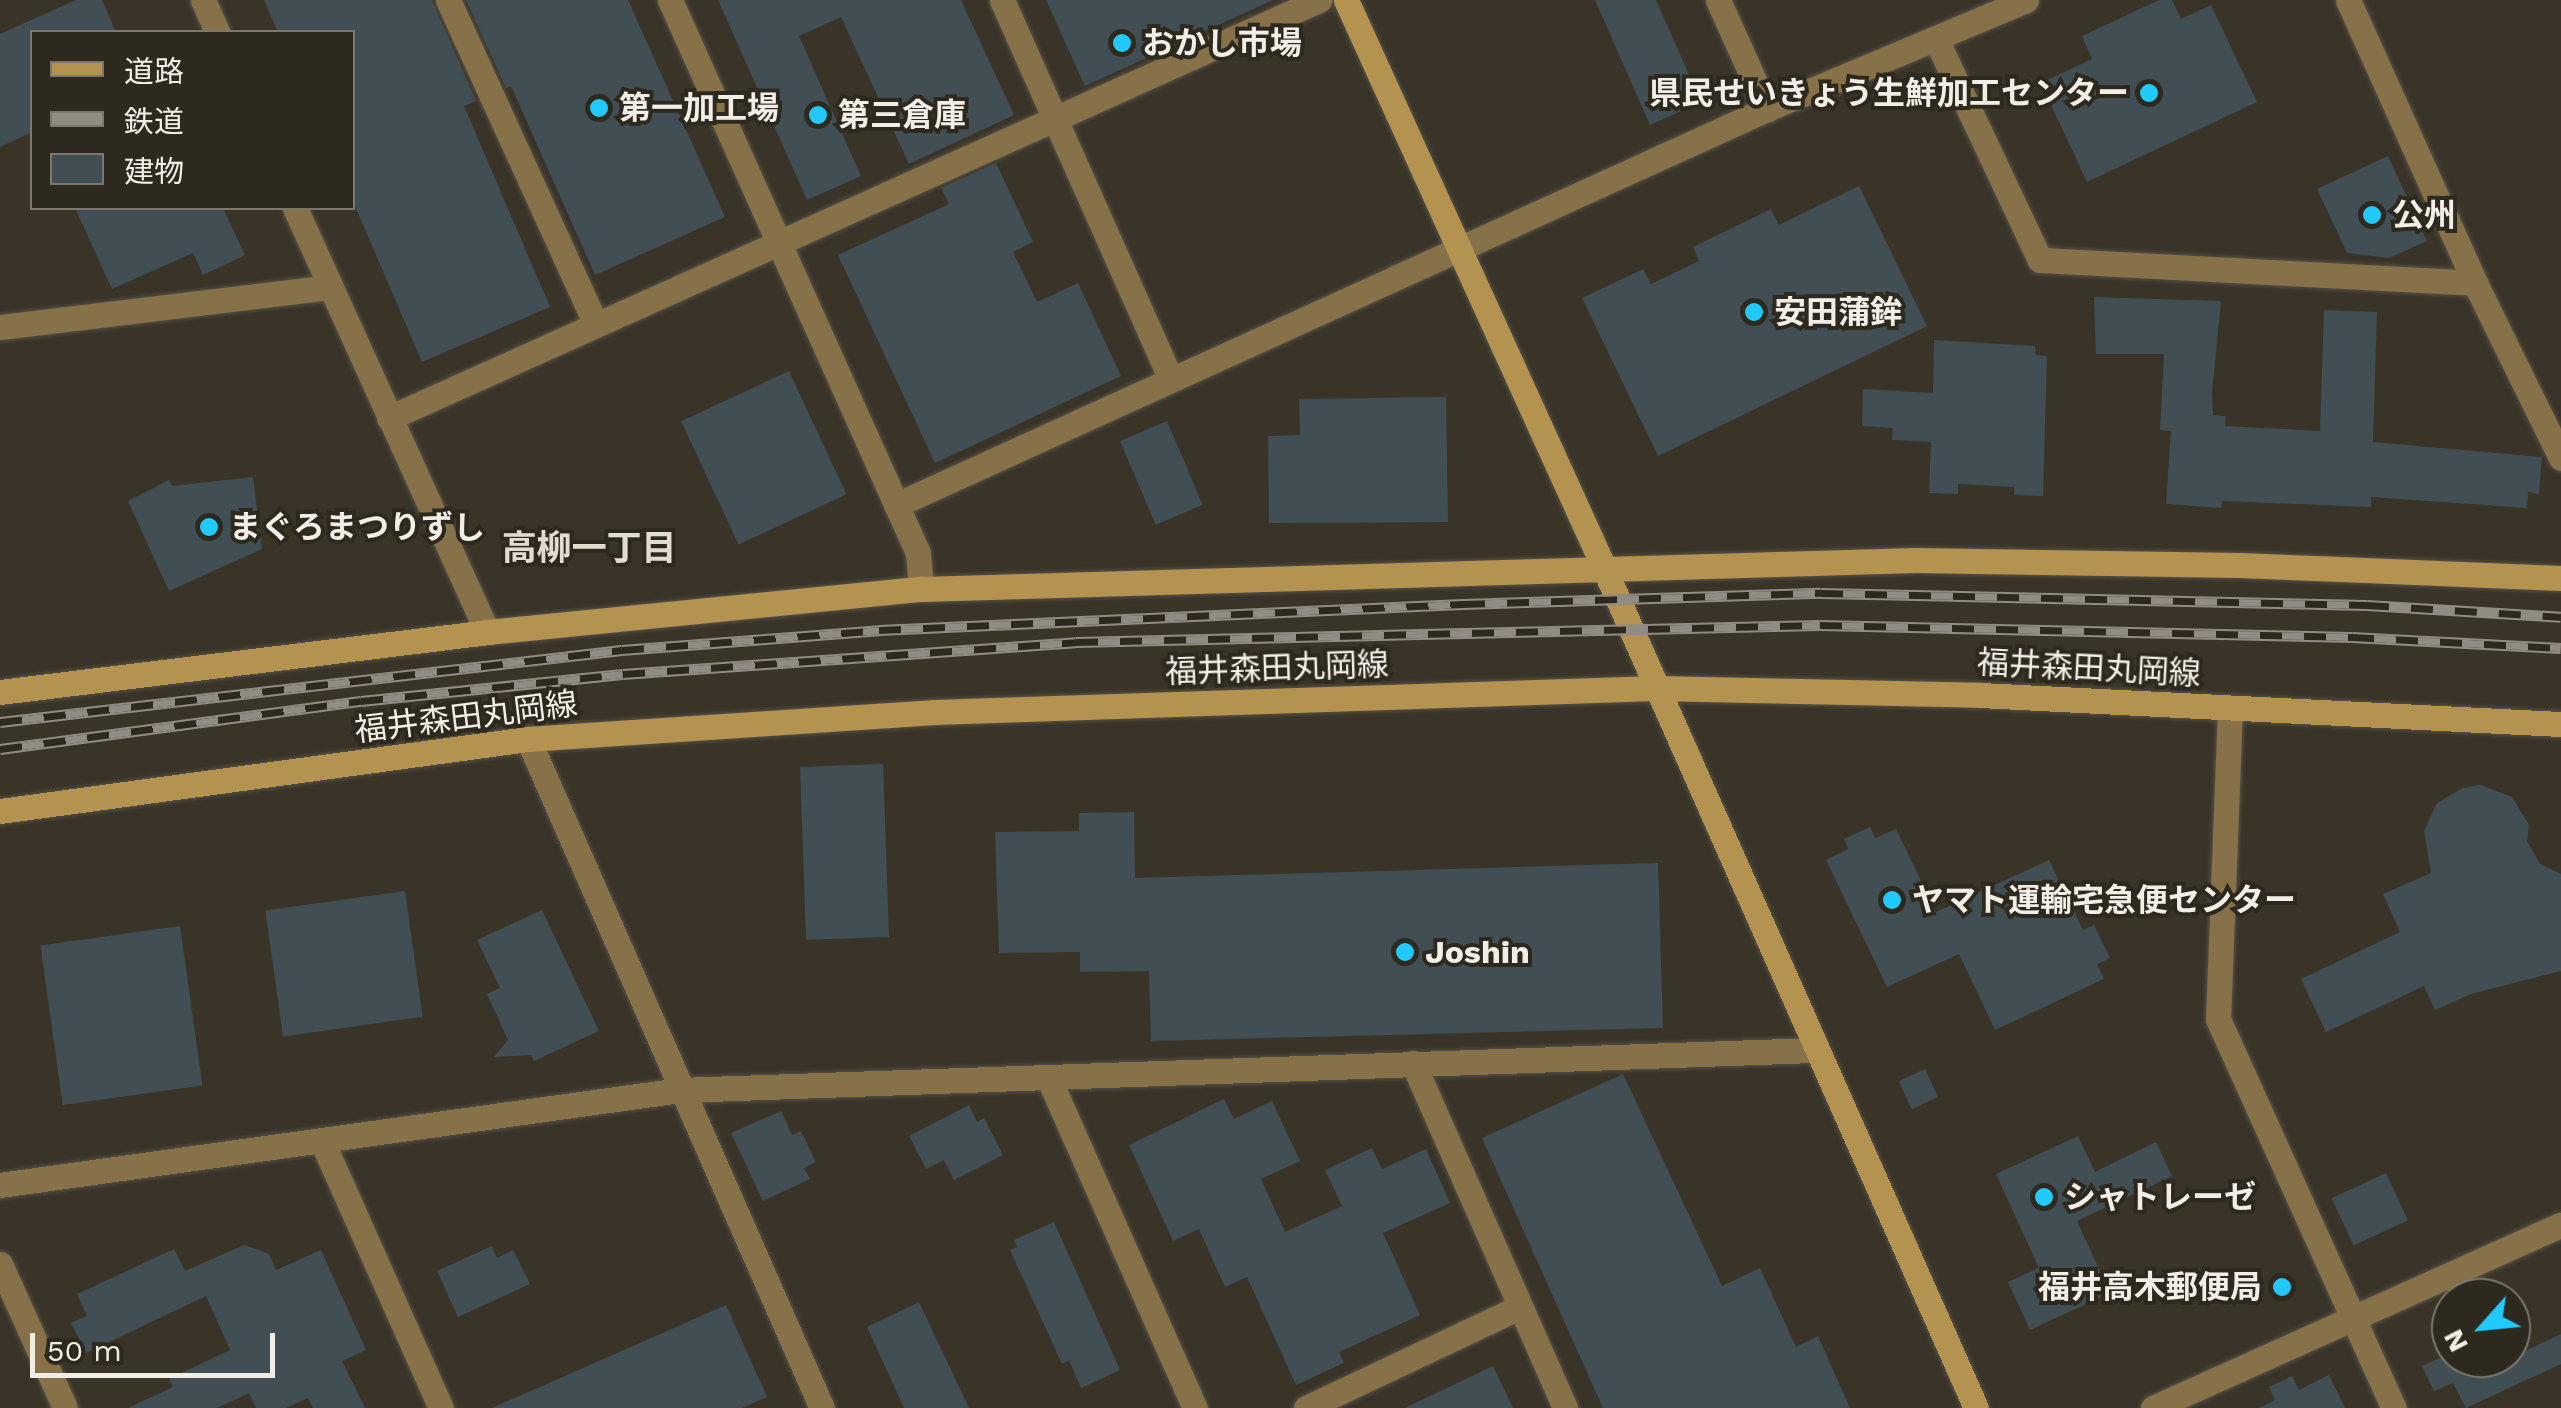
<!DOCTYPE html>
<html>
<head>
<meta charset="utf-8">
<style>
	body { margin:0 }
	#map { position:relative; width:2561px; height:1408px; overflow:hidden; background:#393328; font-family:"Work Sans","Noto Sans JP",sans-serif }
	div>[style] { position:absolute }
	.building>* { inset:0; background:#414f55; transform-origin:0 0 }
	.roads { filter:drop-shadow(0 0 2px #565147) drop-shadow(0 0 2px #565147) }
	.street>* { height:25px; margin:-12.5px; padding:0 12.5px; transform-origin:12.5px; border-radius:12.5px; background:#867149 }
	.secondary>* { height:25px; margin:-12.5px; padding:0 12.5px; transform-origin:12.5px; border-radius:12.5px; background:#b49351 }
	.rail>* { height:11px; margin-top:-5.5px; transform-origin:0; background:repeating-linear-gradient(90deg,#2e291e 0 22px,#918c83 0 44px); box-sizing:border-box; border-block:2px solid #918c83 }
	.dots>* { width:28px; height:28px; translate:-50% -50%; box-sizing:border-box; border:5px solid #2e291e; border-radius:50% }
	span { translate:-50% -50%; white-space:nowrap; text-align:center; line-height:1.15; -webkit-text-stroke:8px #2e291e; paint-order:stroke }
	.poi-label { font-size:32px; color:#f1eee7; font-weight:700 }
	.left { translate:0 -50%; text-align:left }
	.right { translate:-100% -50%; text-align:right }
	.street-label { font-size:32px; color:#f1eee7 }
	.neighbourhood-label { font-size:35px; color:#e3dcce; font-weight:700 }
	.legend { position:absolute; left:30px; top:30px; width:325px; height:180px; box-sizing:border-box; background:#2e291e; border:2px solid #7c786e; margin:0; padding:12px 18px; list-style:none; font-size:30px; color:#f1eee7 }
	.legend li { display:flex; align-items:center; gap:20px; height:50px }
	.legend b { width:50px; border:2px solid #7c786e }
	.north { position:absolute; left:2431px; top:1278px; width:100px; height:100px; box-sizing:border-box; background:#2e291e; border:2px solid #7c786e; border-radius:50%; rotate:243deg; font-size:28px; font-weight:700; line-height:40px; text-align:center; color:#f1eee7 }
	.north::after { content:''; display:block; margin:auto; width:35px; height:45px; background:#21c9fd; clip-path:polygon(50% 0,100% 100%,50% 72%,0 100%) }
	.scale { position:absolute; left:30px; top:1333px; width:245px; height:45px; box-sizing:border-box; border:5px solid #f1eee7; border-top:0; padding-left:12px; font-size:30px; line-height:35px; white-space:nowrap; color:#f1eee7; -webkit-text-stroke:8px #2e291e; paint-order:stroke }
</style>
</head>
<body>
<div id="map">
	<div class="building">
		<i style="clip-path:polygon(76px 0,102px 0,116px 32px,32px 32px,32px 132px,0 147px,0 34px)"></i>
		<i style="clip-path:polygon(264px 0,432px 0,476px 101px,464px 106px,550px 307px,422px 362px,352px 199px,352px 32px,278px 32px)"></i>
		<i style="clip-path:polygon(466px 0,628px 0,725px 217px,595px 275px,511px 86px,506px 88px)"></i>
		<i style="clip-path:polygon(718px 0,961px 0,1014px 115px,909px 164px,841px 17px,799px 36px,861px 176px,807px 200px)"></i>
		<i style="clip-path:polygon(1046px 0,1273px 0,1085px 86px)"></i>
		<i style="clip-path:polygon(1595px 0,1656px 0,1701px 102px,1650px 125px)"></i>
		<i style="clip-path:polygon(2159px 0,2172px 0,2181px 19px,2211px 5px,2257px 102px,2087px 182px,2041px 83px,2092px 59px,2082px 36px)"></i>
		<i style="clip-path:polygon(2388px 156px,2427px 241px,2389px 258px,2347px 253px,2317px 189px)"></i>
		<i style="clip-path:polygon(996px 163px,1033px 242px,1013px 252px,1037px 302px,1078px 283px,1121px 376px,935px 463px,838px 255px,949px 204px,941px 188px)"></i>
		<i style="clip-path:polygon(1859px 186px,1927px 326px,1658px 456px,1582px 298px,1643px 269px,1651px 284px,1699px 261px,1693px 247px,1771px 209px,1779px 225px)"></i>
		<i style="clip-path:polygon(75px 208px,223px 208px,245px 255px,203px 275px,193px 253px,112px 289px)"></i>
		<i style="clip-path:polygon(2094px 297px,2221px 301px,2212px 393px,2213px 415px,2226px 416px,2225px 426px,2320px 431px,2324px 310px,2377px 312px,2373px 442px,2542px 457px,2539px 494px,2528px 492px,2527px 508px,2371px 497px,2371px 507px,2222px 501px,2221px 508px,2166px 504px,2171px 431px,2160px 430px,2164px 354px,2096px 354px)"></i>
		<i style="clip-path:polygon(1934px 340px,2035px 346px,2035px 355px,2047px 356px,2043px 496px,2014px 495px,2014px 487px,1958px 484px,1958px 494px,1929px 493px,1931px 442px,1892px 440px,1893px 428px,1862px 426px,1863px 389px,1933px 393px)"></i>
		<i style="left:789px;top:371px;width:136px;height:119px;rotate:65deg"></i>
		<i style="clip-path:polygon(1446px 397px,1448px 522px,1269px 523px,1268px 436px,1300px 435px,1299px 399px)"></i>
		<i style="left:1167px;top:421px;width:91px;height:51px;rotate:67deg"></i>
		<i style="clip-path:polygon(253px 477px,262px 549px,169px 591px,128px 501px,169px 480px,172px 486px)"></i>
		<i style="left:883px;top:764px;width:173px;height:83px;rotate:88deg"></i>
		<i style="clip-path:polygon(2480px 785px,2512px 797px,2529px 825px,2527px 841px,2540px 864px,2561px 874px,2561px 971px,2471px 994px,2435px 1010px,2424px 986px,2326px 1032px,2301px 979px,2400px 932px,2383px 894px,2431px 873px,2424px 831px,2437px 803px,2463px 788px)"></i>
		<i style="clip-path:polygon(1134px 812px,1135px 878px,1658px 863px,1663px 1028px,1151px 1041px,1149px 971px,1080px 972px,1080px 952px,999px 953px,995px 832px,1079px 831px,1079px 813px)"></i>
		<i style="clip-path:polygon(1870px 827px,1875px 838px,1896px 829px,1936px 912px,2049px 860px,2083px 930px,2094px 925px,2110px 958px,2097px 964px,2104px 979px,1995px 1030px,1959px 954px,1887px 987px,1826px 860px,1848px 849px,1844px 839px)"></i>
		<i style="left:405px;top:891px;width:127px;height:141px;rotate:82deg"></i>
		<i style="clip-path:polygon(542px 910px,599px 1031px,534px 1061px,531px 1055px,494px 1057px,508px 1040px,487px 994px,500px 988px,477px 940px)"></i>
		<i style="left:180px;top:926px;width:161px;height:141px;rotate:82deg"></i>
		<i style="left:1925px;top:1069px;width:31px;height:29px;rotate:65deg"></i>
		<i style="clip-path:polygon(1623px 1074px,1722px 1286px,1760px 1268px,1796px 1347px,1818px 1336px,1850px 1408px,1603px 1408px,1482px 1138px)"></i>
		<i style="clip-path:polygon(1224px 1099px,1234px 1119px,1272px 1101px,1300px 1161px,1261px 1179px,1285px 1232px,1342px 1206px,1325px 1170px,1372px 1148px,1382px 1169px,1426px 1149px,1450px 1203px,1383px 1233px,1420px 1315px,1339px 1352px,1344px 1363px,1296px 1385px,1247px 1277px,1225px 1287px,1199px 1229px,1173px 1241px,1129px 1145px)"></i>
		<i style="clip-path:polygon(969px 1105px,977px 1122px,984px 1118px,1003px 1155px,954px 1180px,944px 1160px,926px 1169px,909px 1136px)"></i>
		<i style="clip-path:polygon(781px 1111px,792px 1135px,801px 1131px,816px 1162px,804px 1168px,810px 1179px,763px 1201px,731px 1133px)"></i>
		<i style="clip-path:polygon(2078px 1136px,2095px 1172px,2156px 1142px,2172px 1176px,2077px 1221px,2110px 1293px,2030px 1330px,2008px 1282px,2039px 1268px,1996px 1174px)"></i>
		<i style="left:2386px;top:1173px;width:52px;height:60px;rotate:65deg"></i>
		<i style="clip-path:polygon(1054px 1222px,1120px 1370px,1081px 1388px,1069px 1360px,1062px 1364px,1010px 1250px,1017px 1247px,1014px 1240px)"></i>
		<i style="clip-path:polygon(244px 1245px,269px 1254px,276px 1270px,321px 1250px,366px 1350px,342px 1361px,365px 1408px,313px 1408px,308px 1398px,286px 1408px,256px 1408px,249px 1393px,217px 1408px,128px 1408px,173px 1387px,169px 1379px,230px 1350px,206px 1296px,86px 1353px,71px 1323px,87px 1316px,77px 1294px,174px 1249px,185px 1271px)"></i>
		<i style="clip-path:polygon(492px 1246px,497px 1258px,513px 1250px,530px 1284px,458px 1317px,437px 1271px)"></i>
		<i style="clip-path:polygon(919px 1302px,969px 1408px,904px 1408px,867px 1327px)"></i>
		<i style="clip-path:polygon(726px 1305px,767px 1397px,742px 1408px,492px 1408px)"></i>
		<i style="clip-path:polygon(2561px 1334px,2561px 1364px,2466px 1408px,2453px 1383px,2434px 1391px,2422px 1366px,2440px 1358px,2511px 1358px)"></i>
		<i style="clip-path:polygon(1493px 1366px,1513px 1408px,1405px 1408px)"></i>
		<i style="clip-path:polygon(2329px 1375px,2345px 1408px,2259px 1408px,2275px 1400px,2269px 1387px,2292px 1376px,2299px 1390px)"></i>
	</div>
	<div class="roads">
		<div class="street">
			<i style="left:203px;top:0;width:35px;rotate:66deg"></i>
			<i style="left:448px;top:0;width:355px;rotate:65.5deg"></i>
			<i style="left:670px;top:0;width:606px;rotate:65.85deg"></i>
			<i style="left:918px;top:553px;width:36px;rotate:85deg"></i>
			<i style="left:1002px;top:0;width:415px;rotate:66deg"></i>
			<i style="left:1718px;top:0;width:120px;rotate:65.8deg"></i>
			<i style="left:2348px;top:0;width:310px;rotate:65.8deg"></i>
			<i style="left:2475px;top:283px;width:195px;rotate:63.8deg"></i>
			<i style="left:1936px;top:39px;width:244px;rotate:64.8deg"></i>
			<i style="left:2040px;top:260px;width:436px;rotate:3deg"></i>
			<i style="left:295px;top:208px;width:465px;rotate:65.6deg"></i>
			<i style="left:0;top:327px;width:332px;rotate:-6.9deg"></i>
			<i style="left:389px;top:418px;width:1020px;rotate:-24.2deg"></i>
			<i style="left:896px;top:505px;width:957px;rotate:-24.45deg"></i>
			<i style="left:1767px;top:109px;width:281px;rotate:-22.8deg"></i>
			<i style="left:2230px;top:708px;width:311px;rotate:92.2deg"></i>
			<i style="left:2218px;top:1019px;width:427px;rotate:65.7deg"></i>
			<i style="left:528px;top:739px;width:731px;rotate:66.28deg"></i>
			<i style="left:1413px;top:1063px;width:377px;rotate:66.2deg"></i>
			<i style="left:1049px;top:1079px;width:360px;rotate:66.1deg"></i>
			<i style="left:322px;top:1141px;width:292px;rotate:66deg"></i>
			<i style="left:0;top:1185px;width:687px;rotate:-7.95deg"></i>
			<i style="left:680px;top:1090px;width:1136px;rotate:-2.02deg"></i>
			<i style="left:0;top:1264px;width:158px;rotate:65.7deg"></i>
			<i style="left:1306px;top:1408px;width:237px;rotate:-25.3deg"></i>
			<i style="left:2153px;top:1408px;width:447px;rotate:-24.2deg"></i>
		</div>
		<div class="secondary">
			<i style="left:1346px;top:0;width:626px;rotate:65.56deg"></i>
			<i style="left:1605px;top:570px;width:916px;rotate:66.12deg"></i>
			<i style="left:0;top:692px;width:491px;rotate:-7deg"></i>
			<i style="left:487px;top:632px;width:436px;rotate:-5.7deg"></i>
			<i style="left:921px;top:589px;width:995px;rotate:-1.67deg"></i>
			<i style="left:1916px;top:560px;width:323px;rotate:0.9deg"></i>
			<i style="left:2239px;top:565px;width:322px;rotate:2.3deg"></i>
			<i style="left:0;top:811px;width:533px;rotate:-7.77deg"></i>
			<i style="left:528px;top:739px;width:407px;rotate:-3.8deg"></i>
			<i style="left:934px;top:712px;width:722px;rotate:-1.9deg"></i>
			<i style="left:1656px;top:688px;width:324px;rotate:1.2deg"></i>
			<i style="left:1980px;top:695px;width:582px;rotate:2.86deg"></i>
		</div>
	</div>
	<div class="rail">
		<i style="left:0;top:722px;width:626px;rotate:-6.6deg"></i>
		<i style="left:622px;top:650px;width:258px;rotate:-4.4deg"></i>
		<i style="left:879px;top:630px;width:585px;rotate:-2.55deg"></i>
		<i style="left:1463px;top:604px;width:358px;rotate:-1.8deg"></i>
		<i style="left:1821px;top:593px;width:546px;rotate:1.26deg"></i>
		<i style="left:2367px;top:605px;width:194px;rotate:3.5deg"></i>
		<i style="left:0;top:749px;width:364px;rotate:-7.6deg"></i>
		<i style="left:361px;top:701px;width:263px;rotate:-5.9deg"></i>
		<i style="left:623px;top:674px;width:454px;rotate:-4deg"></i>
		<i style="left:1076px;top:642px;width:744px;rotate:-1.31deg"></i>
		<i style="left:1820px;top:625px;width:532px;rotate:1.29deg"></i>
		<i style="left:2352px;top:637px;width:209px;rotate:3deg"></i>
	</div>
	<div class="dots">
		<i style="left:1122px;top:43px;background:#21c9fd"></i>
		<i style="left:2149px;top:93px;background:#21c9fd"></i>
		<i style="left:599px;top:108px;background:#21c9fd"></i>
		<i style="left:818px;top:115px;background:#21c9fd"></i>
		<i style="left:2372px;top:215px;background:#21c9fd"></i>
		<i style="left:1754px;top:312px;background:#21c9fd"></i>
		<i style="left:209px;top:527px;background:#21c9fd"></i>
		<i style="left:1892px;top:900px;background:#21c9fd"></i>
		<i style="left:1405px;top:952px;background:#21c9fd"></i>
		<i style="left:2044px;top:1197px;background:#21c9fd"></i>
		<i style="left:2282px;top:1287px;background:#21c9fd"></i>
	</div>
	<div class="poi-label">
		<span class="left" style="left:1142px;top:43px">おかし市場</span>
		<span class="right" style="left:2129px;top:93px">県民せいきょう生鮮加工センター</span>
		<span class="left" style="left:619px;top:108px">第一加工場</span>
		<span class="left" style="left:838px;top:115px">第三倉庫</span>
		<span class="left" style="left:2392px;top:215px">公州</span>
		<span class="left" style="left:1774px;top:312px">安田蒲鉾</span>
		<span class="left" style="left:229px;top:527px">まぐろまつりずし</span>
		<span class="left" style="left:1912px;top:900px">ヤマト運輸宅急便センター</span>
		<span class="left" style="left:1425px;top:952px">Joshin</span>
		<span class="left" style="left:2064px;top:1197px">シャトレーゼ</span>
		<span class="right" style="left:2262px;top:1287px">福井高木郵便局</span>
	</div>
	<div class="street-label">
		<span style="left:1277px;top:668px;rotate:-2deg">福井森田丸岡線</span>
		<span style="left:2089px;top:668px;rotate:3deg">福井森田丸岡線</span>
		<span style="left:466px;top:717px;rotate:-7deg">福井森田丸岡線</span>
	</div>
	<div class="neighbourhood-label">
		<span style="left:589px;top:548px">高柳一丁目</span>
	</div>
	<ul class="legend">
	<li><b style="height:12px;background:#b49351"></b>道路</li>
	<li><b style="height:12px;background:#918c83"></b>鉄道</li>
	<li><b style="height:28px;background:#414f55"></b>建物</li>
	</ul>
	<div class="north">N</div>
	<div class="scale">50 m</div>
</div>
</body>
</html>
